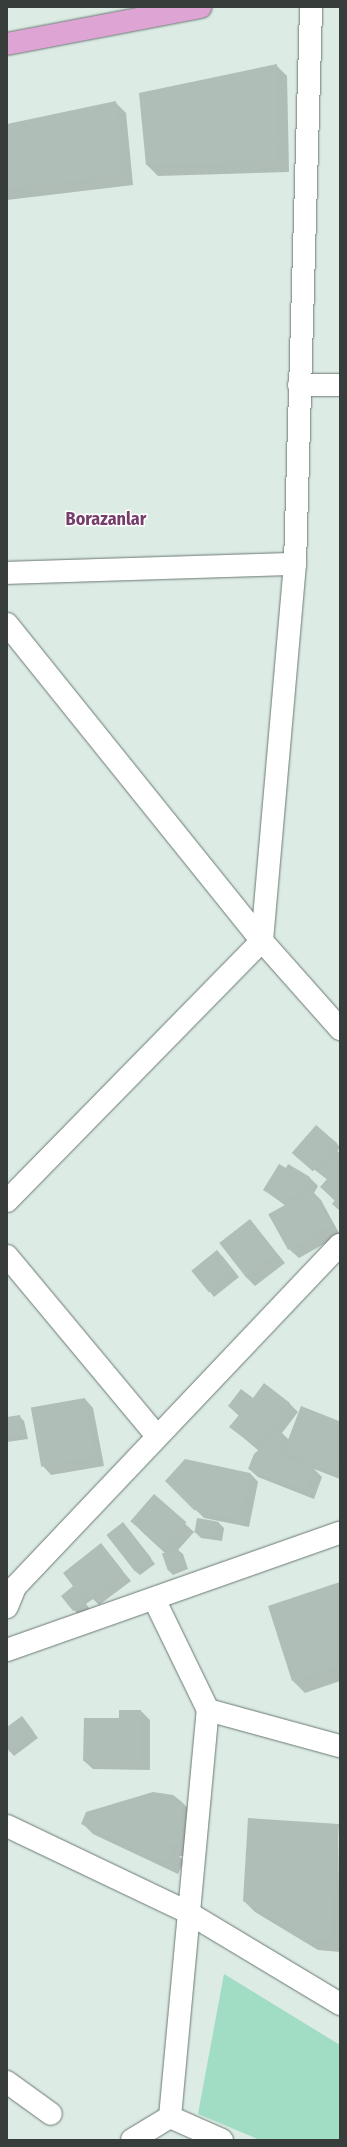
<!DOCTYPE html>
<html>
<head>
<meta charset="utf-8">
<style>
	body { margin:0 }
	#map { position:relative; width:347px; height:2147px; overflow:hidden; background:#dcebe4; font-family:"Fira Sans Condensed",sans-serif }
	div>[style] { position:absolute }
	.green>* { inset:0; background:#a1dcc4 }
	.shadow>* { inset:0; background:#0003 }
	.building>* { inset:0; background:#afbeb7; transform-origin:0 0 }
	.roads { filter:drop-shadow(0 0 1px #6b7973) drop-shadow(0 0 1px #6b7973) }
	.minor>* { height:22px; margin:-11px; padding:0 11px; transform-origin:11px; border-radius:11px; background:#fff }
	.major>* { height:22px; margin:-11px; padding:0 11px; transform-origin:11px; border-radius:11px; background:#dea4d4 }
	span { translate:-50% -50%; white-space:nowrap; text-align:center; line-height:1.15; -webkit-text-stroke:3px #fff; paint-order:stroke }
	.district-label { font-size:18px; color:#753d6c; font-weight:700 }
	.frame { position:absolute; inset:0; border:8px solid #373d3b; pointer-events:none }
</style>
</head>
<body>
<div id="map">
	<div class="green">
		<i style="clip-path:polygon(224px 1974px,340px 2045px,340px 2140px,260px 2140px,198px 2114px)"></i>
	</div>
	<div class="shadow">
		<i style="clip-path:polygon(276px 65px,287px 76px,289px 172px,158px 176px,147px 165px,140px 94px)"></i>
		<i style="clip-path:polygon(115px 102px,126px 113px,133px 185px,7px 200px,7px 125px)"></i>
		<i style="clip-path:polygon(336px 1143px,340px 1147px,337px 1152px,340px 1155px,340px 1210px,335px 1201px,321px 1187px,328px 1180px,299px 1158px)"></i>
		<i style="clip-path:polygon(286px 1169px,309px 1177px,318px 1186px,314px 1193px,321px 1200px,340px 1235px,299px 1258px,290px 1250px,270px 1215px,286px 1206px,264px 1190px)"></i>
		<i style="clip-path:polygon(250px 1220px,285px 1263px,255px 1286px,246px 1277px)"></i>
		<i style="clip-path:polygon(222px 1256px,239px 1277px,214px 1297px,210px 1292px)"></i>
		<i style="clip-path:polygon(85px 1399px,93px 1408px,104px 1466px,51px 1475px,43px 1466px)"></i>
		<i style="clip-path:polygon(253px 1399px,289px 1403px,298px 1412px,282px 1433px,289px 1440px,301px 1408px,339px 1422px,340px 1479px,314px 1469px,322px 1477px,314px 1499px,258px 1477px,249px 1469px,259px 1451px,231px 1427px,239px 1416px,229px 1406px)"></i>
		<i style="clip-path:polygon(19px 1416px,24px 1421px,28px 1439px,7px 1442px,7px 1418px)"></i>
		<i style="clip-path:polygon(250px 1473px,258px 1482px,249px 1527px,204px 1518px,166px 1480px)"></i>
		<i style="clip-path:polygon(154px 1495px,194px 1532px,178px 1550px,183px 1554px,188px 1569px,173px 1575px,168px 1570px,166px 1554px,140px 1530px)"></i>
		<i style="clip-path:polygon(218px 1522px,224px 1528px,222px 1541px,201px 1538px,196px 1533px)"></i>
		<i style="clip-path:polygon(128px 1529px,155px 1564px,140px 1575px,135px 1571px)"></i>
		<i style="clip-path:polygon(101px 1545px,131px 1581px,99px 1605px,93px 1599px,86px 1604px,92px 1612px,83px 1619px,74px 1610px,74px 1587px)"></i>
		<i style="clip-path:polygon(340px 1584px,340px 1681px,305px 1693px,293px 1681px)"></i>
		<i style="clip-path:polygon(141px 1711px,150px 1720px,150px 1770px,93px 1769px,84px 1761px,120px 1719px)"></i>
		<i style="clip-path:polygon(22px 1717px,38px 1738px,14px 1756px,7px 1748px,7px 1728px)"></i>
		<i style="clip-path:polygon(182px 1802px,193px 1814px,193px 1856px,179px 1856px,184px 1861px,178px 1874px,93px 1834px,82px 1823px)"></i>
		<i style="clip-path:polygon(338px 1825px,340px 1952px,318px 1950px,255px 1912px,244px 1901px)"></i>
	</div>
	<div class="building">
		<i style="clip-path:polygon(277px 64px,278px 161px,146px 165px,139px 93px)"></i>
		<i style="clip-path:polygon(116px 101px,123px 175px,7px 189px,7px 124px)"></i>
		<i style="left:316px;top:1125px;width:28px;height:37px;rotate:41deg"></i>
		<i style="clip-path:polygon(337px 1151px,340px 1153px,340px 1211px,332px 1204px,335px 1200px,320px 1187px,327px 1179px,319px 1173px)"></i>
		<i style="clip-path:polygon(279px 1164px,286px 1168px,288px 1164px,310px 1177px,301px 1191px,284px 1202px,263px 1190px)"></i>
		<i style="left:312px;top:1190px;width:41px;height:50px;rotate:61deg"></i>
		<i style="left:250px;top:1219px;width:44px;height:39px;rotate:52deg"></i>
		<i style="left:217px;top:1250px;width:28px;height:33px;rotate:51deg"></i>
		<i style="clip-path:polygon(264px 1383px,290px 1403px,256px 1447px,229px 1427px,239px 1415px,228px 1406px,241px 1389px,253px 1398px)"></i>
		<i style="left:85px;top:1398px;width:60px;height:55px;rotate:80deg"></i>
		<i style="clip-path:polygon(301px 1406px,339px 1421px,333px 1438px,340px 1441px,340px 1461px,336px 1473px,283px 1453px)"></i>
		<i style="clip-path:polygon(20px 1415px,23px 1434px,7px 1437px,7px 1417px)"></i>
		<i style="clip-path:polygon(281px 1430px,283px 1440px,277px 1454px,314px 1468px,305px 1491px,248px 1469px,254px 1454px)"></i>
		<i style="clip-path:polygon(185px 1459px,250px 1473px,240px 1519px,194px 1510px,165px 1481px)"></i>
		<i style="left:154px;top:1494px;width:43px;height:36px;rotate:41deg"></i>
		<i style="left:197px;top:1518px;width:22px;height:15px;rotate:10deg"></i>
		<i style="left:123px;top:1522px;width:46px;height:21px;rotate:52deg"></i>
		<i style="clip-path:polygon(101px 1543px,123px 1571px,90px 1597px,84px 1590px,78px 1595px,84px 1603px,73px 1611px,61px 1596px,73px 1586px,63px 1573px)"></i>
		<i style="left:178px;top:1548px;width:18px;height:17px;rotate:71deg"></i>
		<i style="clip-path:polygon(340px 1582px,340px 1679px,336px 1667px,292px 1681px,268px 1606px)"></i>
		<i style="clip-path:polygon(119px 1710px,141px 1710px,141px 1761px,83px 1761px,84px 1718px,119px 1718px)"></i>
		<i style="clip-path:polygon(22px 1716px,34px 1732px,9px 1752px,7px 1727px)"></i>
		<i style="clip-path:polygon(153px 1792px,173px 1795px,182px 1802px,182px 1845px,165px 1845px,174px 1849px,167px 1863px,81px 1824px,86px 1812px)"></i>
		<i style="clip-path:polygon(248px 1818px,339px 1824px,331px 1941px,306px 1939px,243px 1901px)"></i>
	</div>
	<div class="roads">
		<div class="minor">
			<i style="left:299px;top:385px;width:41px"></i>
			<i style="left:7px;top:573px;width:288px;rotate:-1.8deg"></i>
			<i style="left:295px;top:564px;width:557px;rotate:-88.35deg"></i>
			<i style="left:7px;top:624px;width:407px;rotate:51.2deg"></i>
			<i style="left:262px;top:941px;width:118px;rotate:48.4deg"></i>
			<i style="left:7px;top:1201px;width:364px;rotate:-45.6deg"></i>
			<i style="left:262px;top:941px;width:378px;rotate:-85deg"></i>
			<i style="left:7px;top:1256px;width:234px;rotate:50.2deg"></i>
			<i style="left:7px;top:1607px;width:22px;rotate:-68deg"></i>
			<i style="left:15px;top:1587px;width:472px;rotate:-46.5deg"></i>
			<i style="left:7px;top:1650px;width:353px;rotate:-19.4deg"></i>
			<i style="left:208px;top:1710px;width:137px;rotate:15.3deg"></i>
			<i style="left:7px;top:1826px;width:199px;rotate:25.5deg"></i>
			<i style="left:187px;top:1912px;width:179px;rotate:31deg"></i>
			<i style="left:7px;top:2082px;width:54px;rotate:36deg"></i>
			<i style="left:170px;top:2117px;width:57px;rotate:23.9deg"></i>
			<i style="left:132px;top:2140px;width:44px;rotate:-31.2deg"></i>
			<i style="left:170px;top:2117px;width:409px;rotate:-84.7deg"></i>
			<i style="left:208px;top:1710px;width:123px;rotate:-115.9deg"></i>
		</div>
		<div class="major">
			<i style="left:7px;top:44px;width:197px;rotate:-10.8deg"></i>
		</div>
	</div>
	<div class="district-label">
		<span style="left:106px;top:519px">Borazanlar</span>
	</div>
	<div class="frame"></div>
</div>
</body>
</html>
